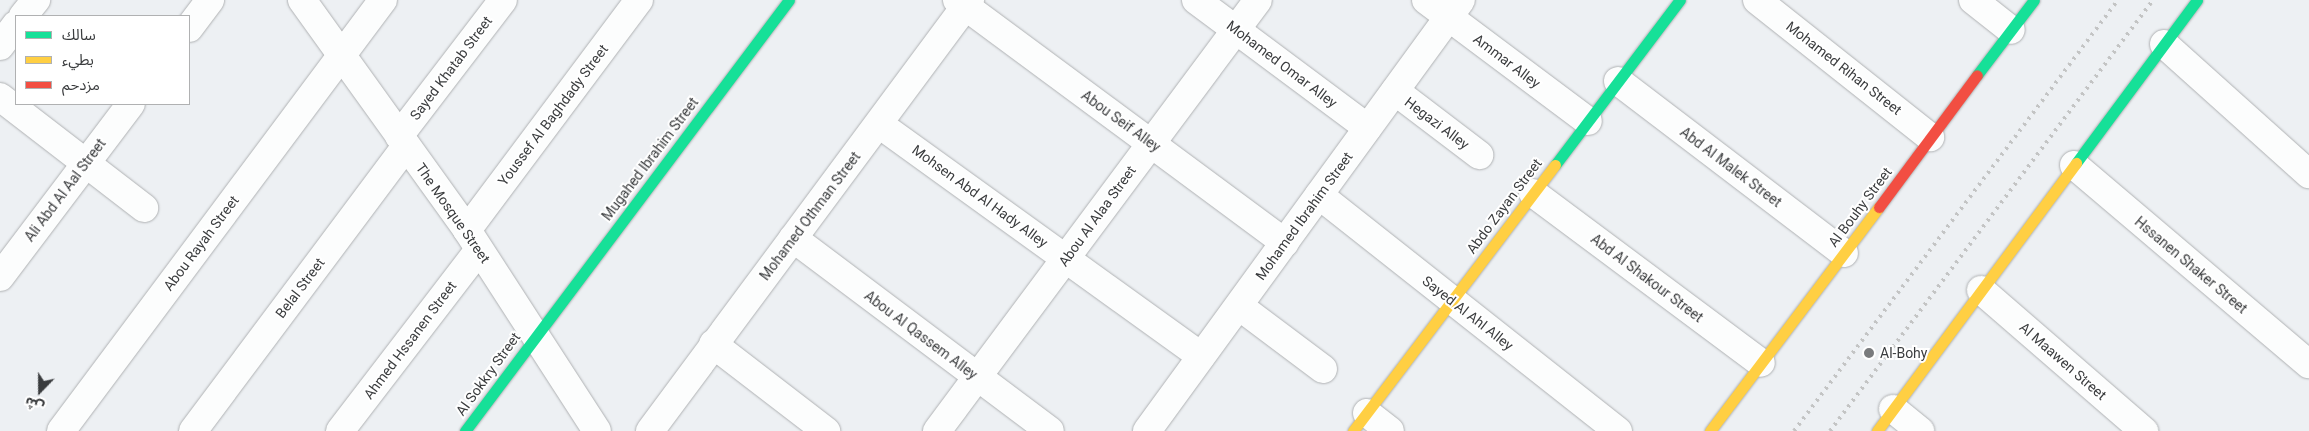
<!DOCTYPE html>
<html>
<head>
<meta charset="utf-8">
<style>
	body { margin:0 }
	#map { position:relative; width:2309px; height:431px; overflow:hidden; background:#edf0f3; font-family:Roboto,"Noto Sans Arabic",sans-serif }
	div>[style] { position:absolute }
	.roads { filter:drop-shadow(0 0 1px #afb1b3) drop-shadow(0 0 1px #afb1b3) }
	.street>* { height:28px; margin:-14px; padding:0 14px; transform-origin:14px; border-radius:14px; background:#fcfdfd }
	.fast>* { height:11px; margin:-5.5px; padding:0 5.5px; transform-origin:5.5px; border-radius:5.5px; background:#16e098 }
	.slow>* { height:11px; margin:-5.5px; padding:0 5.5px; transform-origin:5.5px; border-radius:5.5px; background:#ffcf43 }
	.jam>* { height:11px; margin:-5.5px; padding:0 5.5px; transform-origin:5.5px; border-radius:5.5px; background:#f24e42 }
	.rail>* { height:4px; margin-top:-2px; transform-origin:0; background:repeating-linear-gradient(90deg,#c3c4c4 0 2.5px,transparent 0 7.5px) }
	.dots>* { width:14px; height:14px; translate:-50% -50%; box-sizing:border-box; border:2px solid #fff; border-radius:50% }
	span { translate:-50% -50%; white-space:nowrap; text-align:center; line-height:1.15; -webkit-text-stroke:4px #fff; paint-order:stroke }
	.street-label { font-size:14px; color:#3a3c3e }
	.poi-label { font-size:14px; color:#3a3c3e }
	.left { translate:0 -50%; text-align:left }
	.legend { position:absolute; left:15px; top:15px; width:175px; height:90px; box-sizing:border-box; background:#fff; border:1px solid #b0b1b2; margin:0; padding:6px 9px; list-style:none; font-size:15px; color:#3a3c3e }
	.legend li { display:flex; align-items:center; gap:10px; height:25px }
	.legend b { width:25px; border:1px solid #b0b1b2 }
	.north { position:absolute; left:15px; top:366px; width:50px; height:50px; -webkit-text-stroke:4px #fff; paint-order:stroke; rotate:202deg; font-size:14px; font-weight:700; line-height:20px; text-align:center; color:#3a3c3e }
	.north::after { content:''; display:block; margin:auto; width:18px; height:22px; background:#3a3c3e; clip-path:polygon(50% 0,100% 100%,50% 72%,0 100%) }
</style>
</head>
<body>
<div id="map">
	<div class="roads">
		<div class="street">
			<i style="left:302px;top:0;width:283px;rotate:54.3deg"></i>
			<i style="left:467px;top:230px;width:239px;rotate:57.1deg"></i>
			<i style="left:957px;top:0;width:408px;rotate:36.5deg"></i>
			<i style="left:1196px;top:0;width:214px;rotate:36.7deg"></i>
			<i style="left:1426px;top:0;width:202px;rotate:36.8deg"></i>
			<i style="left:1757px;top:0;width:221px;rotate:38.4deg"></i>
			<i style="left:1973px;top:0;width:48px;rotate:38.3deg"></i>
			<i style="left:23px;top:16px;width:21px;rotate:-51deg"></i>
			<i style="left:189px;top:28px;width:35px;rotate:-53deg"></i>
			<i style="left:2164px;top:44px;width:195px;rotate:41.9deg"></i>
			<i style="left:0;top:46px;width:26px;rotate:-53deg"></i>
			<i style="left:1618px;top:81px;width:284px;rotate:37.3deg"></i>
			<i style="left:1395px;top:91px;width:106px;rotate:37.3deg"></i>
			<i style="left:0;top:97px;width:182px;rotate:37.6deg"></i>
			<i style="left:879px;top:124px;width:397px;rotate:35.8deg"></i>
			<i style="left:399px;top:136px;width:171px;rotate:-52.6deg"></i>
			<i style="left:2074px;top:165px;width:308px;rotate:40.3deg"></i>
			<i style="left:1533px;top:193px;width:284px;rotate:36.7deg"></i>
			<i style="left:1319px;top:195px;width:381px;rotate:38.3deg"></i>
			<i style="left:467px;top:230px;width:287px;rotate:-53.2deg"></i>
			<i style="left:793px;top:238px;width:321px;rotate:36.9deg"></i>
			<i style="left:0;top:277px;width:217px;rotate:-52.9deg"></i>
			<i style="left:1981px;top:290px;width:216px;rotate:40.9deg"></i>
			<i style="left:1239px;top:306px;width:105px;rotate:36.9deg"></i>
			<i style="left:713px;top:344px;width:143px;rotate:37.6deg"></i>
			<i style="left:1893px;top:409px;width:35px;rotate:39deg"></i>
			<i style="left:1367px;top:413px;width:29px;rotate:38deg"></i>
			<i style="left:61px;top:431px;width:538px;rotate:-53.24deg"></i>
			<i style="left:193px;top:431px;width:356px;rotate:-53.2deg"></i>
			<i style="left:340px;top:431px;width:228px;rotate:-52.5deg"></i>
			<i style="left:650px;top:431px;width:537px;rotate:-53.41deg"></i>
			<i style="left:937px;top:431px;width:537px;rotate:-53.32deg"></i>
			<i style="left:1147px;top:431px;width:533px;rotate:-53.93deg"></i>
		</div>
		<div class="fast">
			<i style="left:1977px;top:75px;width:94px;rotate:-52.8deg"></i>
			<i style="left:2076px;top:163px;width:203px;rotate:-53.4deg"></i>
			<i style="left:1555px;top:165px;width:207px;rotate:-52.9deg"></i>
			<i style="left:465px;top:431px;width:539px;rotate:-53.07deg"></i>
		</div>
		<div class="slow">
			<i style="left:1353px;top:431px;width:334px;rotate:-52.8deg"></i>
			<i style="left:1710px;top:431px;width:281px;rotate:-53deg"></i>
			<i style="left:1877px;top:431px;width:334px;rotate:-53.4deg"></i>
		</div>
		<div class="jam">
			<i style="left:1879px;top:207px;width:164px;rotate:-53.4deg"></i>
		</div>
	</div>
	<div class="rail">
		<i style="left:1794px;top:431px;width:539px;rotate:-53.07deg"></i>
		<i style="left:1830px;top:431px;width:539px;rotate:-53.15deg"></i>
	</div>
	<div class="dots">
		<i style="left:1869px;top:353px;background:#797b7d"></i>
	</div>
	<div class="street-label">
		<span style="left:1507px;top:61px;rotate:37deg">Ammar Alley</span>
		<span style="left:1282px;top:64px;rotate:37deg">Mohamed Omar Alley</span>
		<span style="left:451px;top:68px;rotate:-53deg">Sayed Khatab Street</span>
		<span style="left:1844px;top:68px;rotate:38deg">Mohamed Rihan Street</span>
		<span style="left:553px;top:115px;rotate:-53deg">Youssef Al Baghdady Street</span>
		<span style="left:1121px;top:121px;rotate:36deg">Abou Seif Alley</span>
		<span style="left:1437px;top:123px;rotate:37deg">Hegazi Alley</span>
		<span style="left:650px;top:159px;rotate:-53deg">Mugahed Ibrahim Street</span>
		<span style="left:1731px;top:167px;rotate:37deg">Abd Al Malek Street</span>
		<span style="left:65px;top:190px;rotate:-53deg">Ali Abd Al Aal Street</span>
		<span style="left:980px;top:196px;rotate:36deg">Mohsen Abd Al Hady Alley</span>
		<span style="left:1504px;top:206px;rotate:-53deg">Abdo Zayan Street</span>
		<span style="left:1860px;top:207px;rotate:-53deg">Al Bouhy Street</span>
		<span style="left:453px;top:213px;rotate:55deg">The Mosque Street</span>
		<span style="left:810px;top:216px;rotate:-53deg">Mohamed Othman Street</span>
		<span style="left:1097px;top:216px;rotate:-54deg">Abou Al Alaa Street</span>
		<span style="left:1304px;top:216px;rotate:-54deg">Mohamed Ibrahim Street</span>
		<span style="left:201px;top:243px;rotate:-53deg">Abou Rayah Street</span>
		<span style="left:2191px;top:265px;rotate:40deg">Hssanen Shaker Street</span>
		<span style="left:1647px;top:278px;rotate:37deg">Abd Al Shakour Street</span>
		<span style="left:300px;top:288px;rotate:-53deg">Belal Street</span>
		<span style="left:1468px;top:313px;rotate:38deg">Sayed Al Ahl Alley</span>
		<span style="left:921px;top:335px;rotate:37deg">Abou Al Qassem Alley</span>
		<span style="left:410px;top:340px;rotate:-53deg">Ahmed Hssanen Street</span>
		<span style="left:2063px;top:361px;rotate:41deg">Al Maawen Street</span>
		<span style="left:488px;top:374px;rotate:-54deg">Al Sokkry Street</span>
	</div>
	<div class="poi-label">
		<span class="left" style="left:1880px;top:353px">Al-Bohy</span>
	</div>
	<ul class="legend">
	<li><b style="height:6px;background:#16e098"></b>سالك</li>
	<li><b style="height:6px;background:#ffcf43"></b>بطيء</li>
	<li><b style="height:6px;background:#f24e42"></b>مزدحم</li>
	</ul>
	<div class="north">ش</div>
</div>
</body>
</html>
